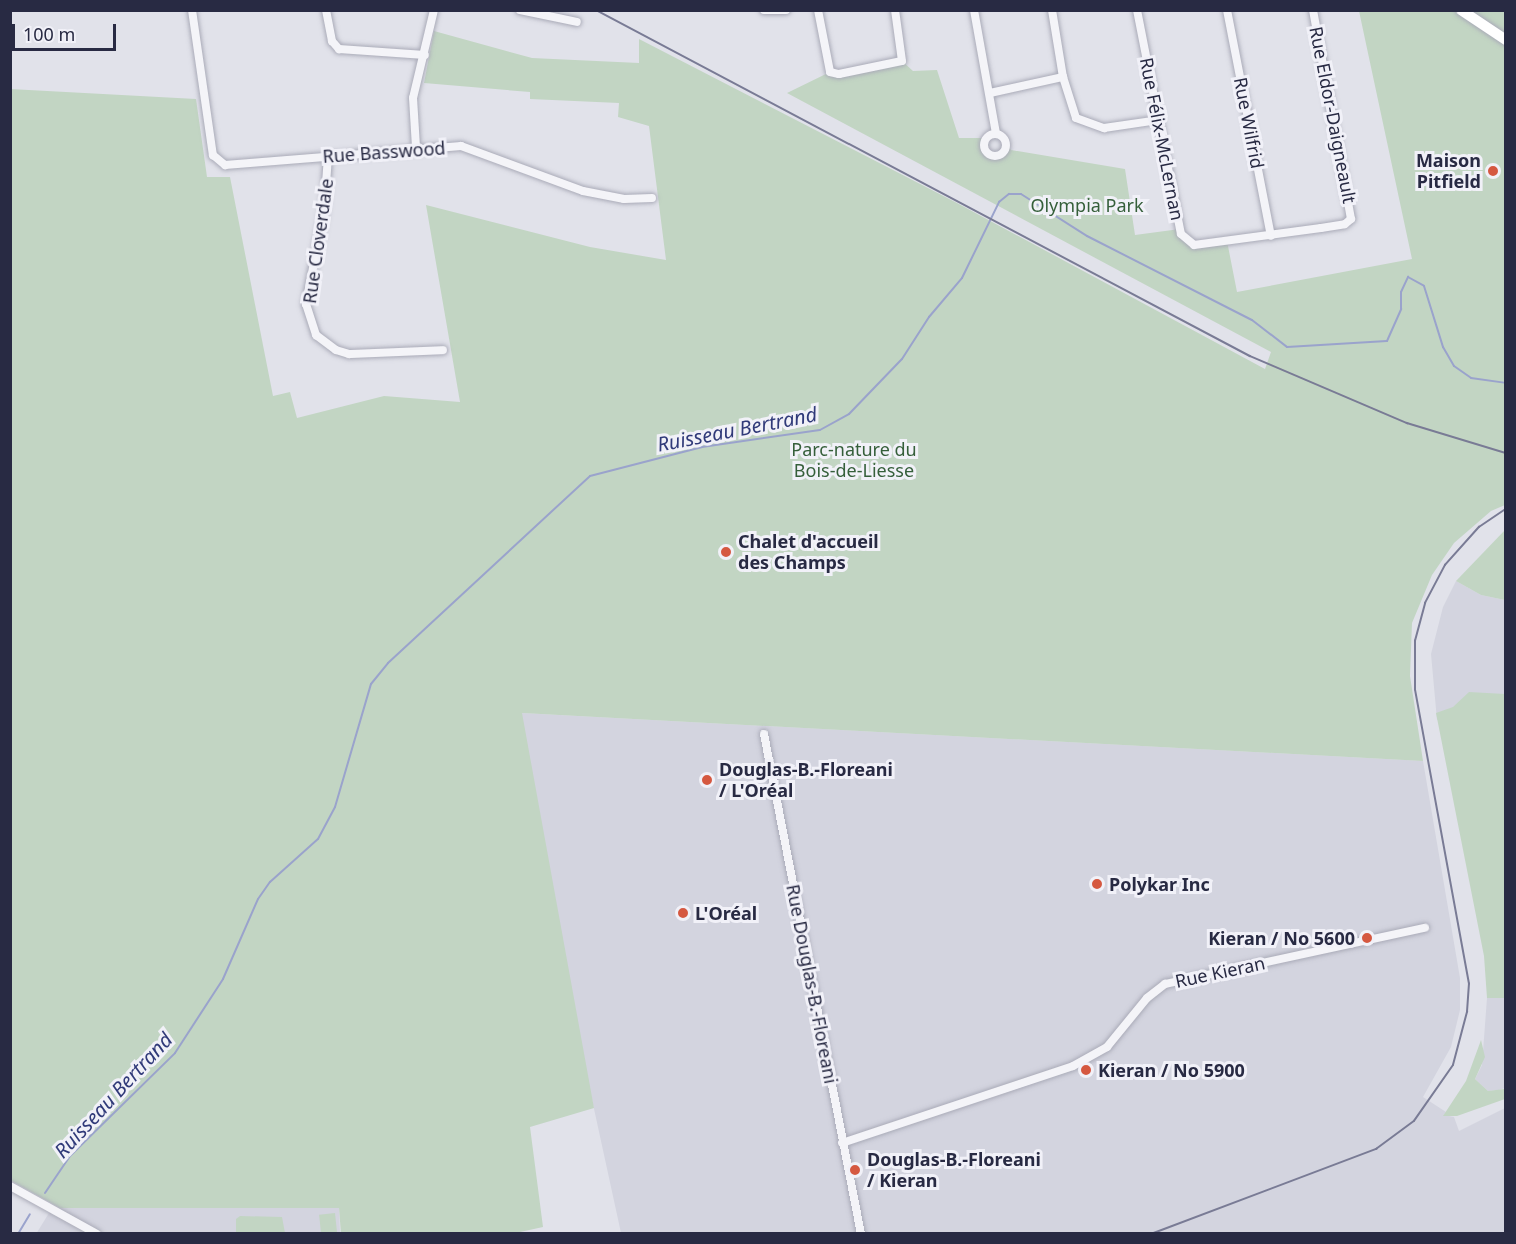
<!DOCTYPE html>
<html>
<head>
<meta charset="utf-8">
<style>
	body { margin:0 }
	#map { position:relative; width:1516px; height:1244px; overflow:hidden; background:#e1e2ea; font-family:"Noto Sans",sans-serif }
	div>[style] { position:absolute }
	.built>* { inset:0; background:#d3d4df }
	.green>* { inset:0; background:#c2d5c3; transform-origin:0 0 }
	.stream>* { height:2px; margin:-1px; padding:0 1px; transform-origin:1px; border-radius:1px; background:#9aa3cc }
	.roads { filter:drop-shadow(0 0 2px #aaabb8) drop-shadow(0 0 2px #aaabb8) }
	.minor>* { height:8px; margin:-4px; padding:0 4px; transform-origin:4px; border-radius:4px; background:#f4f4f8 }
	.minor>.ring { margin:-4px; padding:0; box-sizing:content-box; background:none; border:8px solid #f4f4f8; border-radius:50% }
	.major>* { height:10px; margin:-5px; padding:0 5px; transform-origin:5px; border-radius:5px; background:#fff }
	.tram>* { height:1.5px; margin:-0.75px; padding:0 0.75px; transform-origin:0.75px; border-radius:0.75px; background:#797b95 }
	.dots>* { width:16px; height:16px; translate:-50% -50%; box-sizing:border-box; border:3px solid #f1f1f8; border-radius:50% }
	span { translate:-50% -50%; white-space:nowrap; text-align:center; line-height:1.15; -webkit-text-stroke:6px #f1f1f8; paint-order:stroke }
	.street-label { font-size:18px; color:#282a43 }
	.poi-label { font-size:18px; color:#282a43; font-weight:700 }
	.right { translate:-100% -50%; text-align:right }
	.left { translate:0 -50%; text-align:left }
	.park-label { font-size:18px; color:#355f3a }
	.water-label { font-size:20px; color:#303a79; font-style:italic }
	.frame { position:absolute; inset:0; border:12px solid #282a43; pointer-events:none }
	.scale { position:absolute; left:12px; top:24px; width:104px; height:27px; box-sizing:border-box; border:3px solid #282a43; border-top:0; padding-left:8px; font-size:18px; line-height:21px; white-space:nowrap; color:#282a43; -webkit-text-stroke:4px #f1f1f8; paint-order:stroke }
</style>
</head>
<body>
<div id="map">
	<div class="built">
		<i style="clip-path:polygon(1456px 581px,1481px 595px,1505px 600px,1505px 745px,1505px 724px,1437px 720px,1431px 654px,1443px 607px)"></i>
		<i style="clip-path:polygon(521px 713px,1423px 761px,1460px 978px,1460px 1010px,1451px 1047px,1423px 1097px,1446px 1112px,1444px 1115px,1454px 1117px,1459px 1131px,1505px 1108px,1505px 1233px,621px 1233px,581px 1049px)"></i>
		<i style="clip-path:polygon(1487px 998px,1505px 998px,1505px 1088px,1499px 1090px,1488px 1091px,1475px 1079px,1482px 1065px)"></i>
		<i style="clip-path:polygon(54px 1205px,60px 1208px,339px 1206px,340px 1233px,36px 1234px)"></i>
	</div>
	<div class="green">
		<i style="clip-path:polygon(1359px 11px,1505px 11px,1505px 505px,1491px 511px,1454px 543px,1432px 575px,1412px 623px,1410px 676px,1423px 761px,522px 713px,594px 1108px,530px 1127px,543px 1227px,511px 1234px,341px 1234px,339px 1208px,60px 1208px,10px 1180px,10px 89px,196px 99px,207px 177px,230px 177px,273px 396px,290px 392px,297px 418px,384px 396px,460px 402px,426px 205px,590px 247px,666px 260px,649px 126px,618px 117px,619px 103px,530px 99px,530px 92px,424px 83px,434px 31px,532px 58px,639px 63px,639px 39px,957px 203px,1265px 369px,1271px 352px,787px 93px,830px 72px,902px 61px,913px 71px,937px 70px,959px 138px,987px 138px,985px 148px,994px 157px,1005px 151px,1004px 139px,1011px 150px,1125px 169px,1135px 235px,1180px 229px,1186px 241px,1227px 241px,1237px 292px,1412px 259px)"></i>
		<i style="clip-path:polygon(1505px 530px,1505px 600px,1481px 595px,1456px 581px)"></i>
		<i style="clip-path:polygon(1469px 692px,1505px 694px,1505px 998px,1487px 998px,1484px 956px,1436px 713px,1453px 707px)"></i>
		<i style="clip-path:polygon(1481px 1040px,1485px 1057px,1475px 1079px,1488px 1091px,1504px 1089px,1505px 1099px,1457px 1116px,1443px 1116px,1466px 1081px)"></i>
		<i style="left:335px;top:1213px;width:20px;height:16px;rotate:84deg"></i>
		<i style="clip-path:polygon(240px 1216px,282px 1217px,285px 1233px,236px 1233px,236px 1219px)"></i>
	</div>
	<div class="stream">
		<i style="left:45px;top:1193px;width:45px;rotate:-56deg"></i>
		<i style="left:70px;top:1156px;width:147px;rotate:-44.4deg"></i>
		<i style="left:175px;top:1053px;width:88px;rotate:-57deg"></i>
		<i style="left:223px;top:979px;width:87px;rotate:-66.4deg"></i>
		<i style="left:258px;top:899px;width:21px;rotate:-55deg"></i>
		<i style="left:270px;top:882px;width:64px;rotate:-41.9deg"></i>
		<i style="left:318px;top:839px;width:36px;rotate:-62deg"></i>
		<i style="left:335px;top:807px;width:128px;rotate:-73.7deg"></i>
		<i style="left:371px;top:684px;width:27px;rotate:-51deg"></i>
		<i style="left:388px;top:663px;width:275px;rotate:-42.8deg"></i>
		<i style="left:590px;top:476px;width:116px;rotate:-14.5deg"></i>
		<i style="left:702px;top:447px;width:119px;rotate:-8.2deg"></i>
		<i style="left:820px;top:430px;width:33px;rotate:-29deg"></i>
		<i style="left:849px;top:414px;width:76px;rotate:-46.1deg"></i>
		<i style="left:902px;top:359px;width:50px;rotate:-57.3deg"></i>
		<i style="left:929px;top:317px;width:51px;rotate:-49.8deg"></i>
		<i style="left:962px;top:278px;width:85px;rotate:-64deg"></i>
		<i style="left:999px;top:202px;width:13px;rotate:-39deg"></i>
		<i style="left:1009px;top:194px;width:12px"></i>
		<i style="left:1021px;top:194px;width:78px;rotate:32.5deg"></i>
		<i style="left:1087px;top:236px;width:185px;rotate:27deg"></i>
		<i style="left:1252px;top:320px;width:44px;rotate:37.6deg"></i>
		<i style="left:1287px;top:347px;width:100px;rotate:-3.4deg"></i>
		<i style="left:1387px;top:341px;width:35px;rotate:-66deg"></i>
		<i style="left:1401px;top:309px;width:17px;rotate:-90deg"></i>
		<i style="left:1401px;top:292px;width:17px;rotate:-65deg"></i>
		<i style="left:1408px;top:277px;width:18px;rotate:29deg"></i>
		<i style="left:1424px;top:286px;width:64px;rotate:72.7deg"></i>
		<i style="left:1443px;top:347px;width:22px;rotate:60deg"></i>
		<i style="left:1454px;top:366px;width:21px;rotate:35deg"></i>
		<i style="left:1471px;top:378px;width:35px;rotate:8deg"></i>
		<i style="left:18px;top:1234px;width:23px;rotate:-59deg"></i>
	</div>
	<div class="roads">
		<div class="minor">
			<i style="left:192px;top:10px;width:147px;rotate:81.8deg"></i>
			<i style="left:213px;top:155px;width:16px;rotate:40deg"></i>
			<i style="left:225px;top:165px;width:237px;rotate:-4.6deg"></i>
			<i style="left:461px;top:146px;width:130px;rotate:20.2deg"></i>
			<i style="left:583px;top:191px;width:42px;rotate:11deg"></i>
			<i style="left:624px;top:199px;width:28px;rotate:-2deg"></i>
			<i style="left:326px;top:10px;width:32px;rotate:79deg"></i>
			<i style="left:332px;top:41px;width:11px;rotate:49deg"></i>
			<i style="left:339px;top:49px;width:86px;rotate:4deg"></i>
			<i style="left:520px;top:10px;width:58px;rotate:11.9deg"></i>
			<i style="left:764px;top:10px;width:22px"></i>
			<i style="left:818px;top:10px;width:63px;rotate:79deg"></i>
			<i style="left:830px;top:72px;width:9px;rotate:13deg"></i>
			<i style="left:839px;top:74px;width:64px;rotate:-11.7deg"></i>
			<i style="left:902px;top:61px;width:51px;rotate:-97.8deg"></i>
			<i style="left:974px;top:10px;width:126px;rotate:79.9deg"></i>
			<i style="left:1052px;top:10px;width:68px;rotate:80.7deg"></i>
			<i style="left:1063px;top:77px;width:43px;rotate:72.4deg"></i>
			<i style="left:1076px;top:118px;width:30px;rotate:20deg"></i>
			<i style="left:1104px;top:128px;width:56px;rotate:-8.3deg"></i>
			<i style="left:1137px;top:10px;width:228px;rotate:78.9deg"></i>
			<i style="left:1181px;top:234px;width:17px;rotate:40deg"></i>
			<i style="left:1194px;top:245px;width:128px;rotate:-7.6deg"></i>
			<i style="left:1321px;top:228px;width:24px;rotate:-9deg"></i>
			<i style="left:1345px;top:224px;width:8px;rotate:-40deg"></i>
			<i style="left:1351px;top:219px;width:212px;rotate:-100.3deg"></i>
			<i style="left:1227px;top:10px;width:230px;rotate:79deg"></i>
			<i style="left:990px;top:93px;width:75px;rotate:-12.4deg"></i>
			<i class="ring" style="left:984px;top:134px;width:14px;height:14px"></i>
			<i style="left:416px;top:147px;width:49px;rotate:-93.5deg"></i>
			<i style="left:413px;top:98px;width:90px;rotate:-76.6deg"></i>
			<i style="left:328px;top:156px;width:56px;rotate:94.1deg"></i>
			<i style="left:324px;top:212px;width:94px;rotate:101.1deg"></i>
			<i style="left:306px;top:304px;width:33px;rotate:72deg"></i>
			<i style="left:316px;top:335px;width:25px;rotate:37deg"></i>
			<i style="left:336px;top:350px;width:14px;rotate:17deg"></i>
			<i style="left:349px;top:354px;width:94px;rotate:-2.4deg"></i>
			<i style="left:764px;top:734px;width:509px;rotate:79.02deg"></i>
			<i style="left:842px;top:1143px;width:243px;rotate:-18.4deg"></i>
			<i style="left:1073px;top:1066px;width:39px;rotate:-29deg"></i>
			<i style="left:1107px;top:1047px;width:63px;rotate:-50.8deg"></i>
			<i style="left:1147px;top:998px;width:23px;rotate:-38deg"></i>
			<i style="left:1165px;top:984px;width:266px;rotate:-12.2deg"></i>
			<i style="left:10px;top:1186px;width:99px;rotate:28.9deg"></i>
		</div>
		<div class="major">
			<i style="left:1461px;top:10px;width:54px;rotate:33.7deg"></i>
		</div>
	</div>
	<div class="tram">
		<i style="left:596px;top:10px;width:740px;rotate:27.88deg"></i>
		<i style="left:1250px;top:356px;width:171px;rotate:23.1deg"></i>
		<i style="left:1407px;top:423px;width:103px;rotate:16.9deg"></i>
		<i style="left:1151px;top:1234px;width:241px;rotate:-20.7deg"></i>
		<i style="left:1376px;top:1149px;width:47px;rotate:-36.4deg"></i>
		<i style="left:1414px;top:1121px;width:68px;rotate:-55.1deg"></i>
		<i style="left:1453px;top:1065px;width:55px;rotate:-75.2deg"></i>
		<i style="left:1467px;top:1012px;width:28px;rotate:-86deg"></i>
		<i style="left:1469px;top:984px;width:299px;rotate:-100.4deg"></i>
		<i style="left:1415px;top:690px;width:49px;rotate:-90deg"></i>
		<i style="left:1415px;top:641px;width:39px;rotate:-75deg"></i>
		<i style="left:1425px;top:603px;width:43px;rotate:-62.2deg"></i>
		<i style="left:1445px;top:565px;width:51px;rotate:-48.2deg"></i>
		<i style="left:1479px;top:527px;width:32px;rotate:-34deg"></i>
	</div>
	<div class="dots">
		<i style="left:1493px;top:171px;background:#d55840"></i>
		<i style="left:726px;top:552px;background:#d55840"></i>
		<i style="left:707px;top:780px;background:#d55840"></i>
		<i style="left:1097px;top:884px;background:#d55840"></i>
		<i style="left:683px;top:913px;background:#d55840"></i>
		<i style="left:1367px;top:938px;background:#d55840"></i>
		<i style="left:1086px;top:1070px;background:#d55840"></i>
		<i style="left:855px;top:1170px;background:#d55840"></i>
	</div>
	<div class="street-label">
		<span style="left:1333px;top:115px;rotate:79deg">Rue Eldor-Daigneault</span>
		<span style="left:1249px;top:123px;rotate:79deg">Rue Wilfrid</span>
		<span style="left:1162px;top:139px;rotate:79deg">Rue Félix-McLernan</span>
		<span style="left:384px;top:152px;rotate:-4deg">Rue Basswood</span>
		<span style="left:318px;top:241px;rotate:-82deg">Rue Cloverdale</span>
		<span style="left:1220px;top:972px;rotate:-12deg">Rue Kieran</span>
		<span style="left:812px;top:984px;rotate:79deg">Rue Douglas-B.-Floreani</span>
	</div>
	<div class="poi-label">
		<span class="right" style="left:1481px;top:171px">Maison<br>Pitfield</span>
		<span class="left" style="left:738px;top:552px">Chalet d'accueil<br>des Champs</span>
		<span class="left" style="left:719px;top:780px">Douglas-B.-Floreani<br>/ L'Oréal</span>
		<span class="left" style="left:1109px;top:884px">Polykar Inc</span>
		<span class="left" style="left:695px;top:913px">L'Oréal</span>
		<span class="right" style="left:1355px;top:938px">Kieran / No 5600</span>
		<span class="left" style="left:1098px;top:1070px">Kieran / No 5900</span>
		<span class="left" style="left:867px;top:1170px">Douglas-B.-Floreani<br>/ Kieran</span>
	</div>
	<div class="park-label">
		<span style="left:1087px;top:205px">Olympia Park</span>
		<span style="left:854px;top:460px">Parc-nature du<br>Bois-de-Liesse</span>
	</div>
	<div class="water-label">
		<span style="left:737px;top:429px;rotate:-11deg">Ruisseau Bertrand</span>
		<span style="left:113px;top:1095px;rotate:-47deg">Ruisseau Bertrand</span>
	</div>
	<div class="frame"></div>
	<div class="scale">100 m</div>
</div>
</body>
</html>
